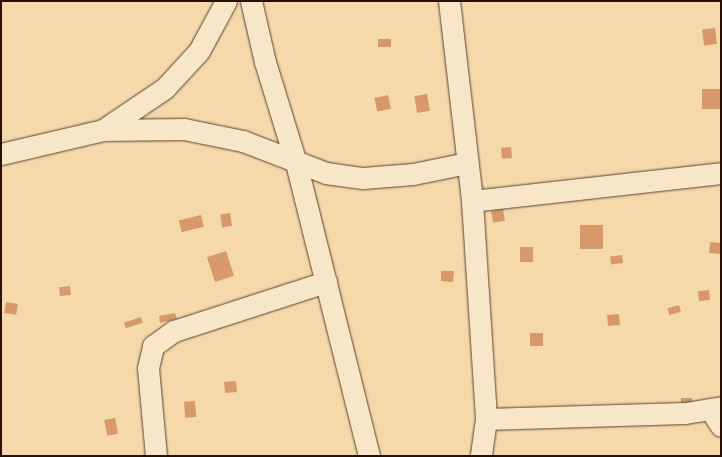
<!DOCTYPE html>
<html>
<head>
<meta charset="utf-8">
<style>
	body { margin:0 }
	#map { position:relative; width:722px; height:457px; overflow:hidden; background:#f5d9ab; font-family:"IM FELL English",serif }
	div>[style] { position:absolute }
	.building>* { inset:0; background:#d7996c; transform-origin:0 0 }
	.roads { filter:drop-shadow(0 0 1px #5a432d) drop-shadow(0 0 1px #5a432d) }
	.minor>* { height:21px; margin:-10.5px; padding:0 10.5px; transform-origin:10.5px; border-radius:10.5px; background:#f8e6c8 }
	span { translate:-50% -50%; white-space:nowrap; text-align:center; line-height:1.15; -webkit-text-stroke:3px #f8e6c8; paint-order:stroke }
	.frame { position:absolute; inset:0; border:2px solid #271103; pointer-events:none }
</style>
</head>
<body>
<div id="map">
	<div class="building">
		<i style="left:715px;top:28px;width:16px;height:13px;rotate:83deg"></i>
		<i style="left:378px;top:39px;width:13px;height:8px"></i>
		<i style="left:702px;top:89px;width:19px;height:20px"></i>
		<i style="left:427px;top:94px;width:17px;height:13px;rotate:80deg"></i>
		<i style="left:388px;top:95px;width:14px;height:14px;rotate:78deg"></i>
		<i style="left:511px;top:147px;width:11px;height:10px;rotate:85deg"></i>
		<i style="left:503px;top:209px;width:12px;height:12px;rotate:81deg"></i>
		<i style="left:230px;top:213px;width:13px;height:10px;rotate:81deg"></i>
		<i style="left:201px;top:215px;width:12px;height:23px;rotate:76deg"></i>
		<i style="left:580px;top:225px;width:23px;height:24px"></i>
		<i style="left:710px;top:242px;width:11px;height:11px;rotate:5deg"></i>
		<i style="left:520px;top:247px;width:13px;height:15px"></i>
		<i style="left:226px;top:251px;width:26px;height:20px;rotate:72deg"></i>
		<i style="left:622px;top:255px;width:8px;height:12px;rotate:83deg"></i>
		<i style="clip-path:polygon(441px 271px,454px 271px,453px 282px,441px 281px)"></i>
		<i style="left:70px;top:286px;width:9px;height:11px;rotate:84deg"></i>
		<i style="left:709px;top:290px;width:10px;height:11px;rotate:84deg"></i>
		<i style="left:6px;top:302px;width:12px;height:11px;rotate:9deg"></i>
		<i style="left:679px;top:305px;width:7px;height:12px;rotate:74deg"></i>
		<i style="clip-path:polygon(175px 313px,177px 319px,160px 323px,159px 316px)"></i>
		<i style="left:619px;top:314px;width:11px;height:12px;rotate:85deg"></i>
		<i style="left:141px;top:317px;width:6px;height:18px;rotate:72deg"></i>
		<i style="left:530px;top:333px;width:13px;height:13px"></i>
		<i style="left:236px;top:381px;width:11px;height:12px;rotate:85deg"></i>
		<i style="left:681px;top:398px;width:11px;height:12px"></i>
		<i style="left:195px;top:401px;width:16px;height:11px;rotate:86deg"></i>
		<i style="left:115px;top:418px;width:16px;height:11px;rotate:79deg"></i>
	</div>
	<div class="roads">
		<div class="minor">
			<i style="left:251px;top:1px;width:63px;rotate:77.1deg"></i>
			<i style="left:265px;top:62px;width:106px;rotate:72.9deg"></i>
			<i style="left:296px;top:163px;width:302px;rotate:76deg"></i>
			<i style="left:449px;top:1px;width:201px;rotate:83.4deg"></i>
			<i style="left:472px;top:201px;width:218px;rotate:86.3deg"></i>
			<i style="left:486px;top:419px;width:37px;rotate:98deg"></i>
			<i style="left:103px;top:130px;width:81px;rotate:-0.7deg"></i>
			<i style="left:184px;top:129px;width:60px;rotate:11.5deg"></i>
			<i style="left:243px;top:141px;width:89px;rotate:21.1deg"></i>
			<i style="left:326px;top:173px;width:37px;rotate:8deg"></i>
			<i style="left:363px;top:178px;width:50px;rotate:-4.6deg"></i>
			<i style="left:413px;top:174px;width:55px;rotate:-11.5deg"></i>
			<i style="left:1px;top:154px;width:105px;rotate:-13.2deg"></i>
			<i style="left:103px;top:130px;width:75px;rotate:-34.1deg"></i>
			<i style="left:165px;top:88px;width:50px;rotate:-47.4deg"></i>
			<i style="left:199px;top:51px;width:57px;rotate:-61.6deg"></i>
			<i style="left:472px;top:201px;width:251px;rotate:-6.4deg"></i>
			<i style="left:710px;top:409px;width:20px;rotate:57deg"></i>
			<i style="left:486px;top:419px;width:199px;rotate:-1.7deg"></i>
			<i style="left:685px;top:413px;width:36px;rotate:-9deg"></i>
			<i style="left:156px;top:456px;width:88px;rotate:-95.2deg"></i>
			<i style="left:148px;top:368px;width:23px;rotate:-77deg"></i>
			<i style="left:153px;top:346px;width:26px;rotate:-36deg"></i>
			<i style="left:174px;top:331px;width:160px;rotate:-17.9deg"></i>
		</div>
	</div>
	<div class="frame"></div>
</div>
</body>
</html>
